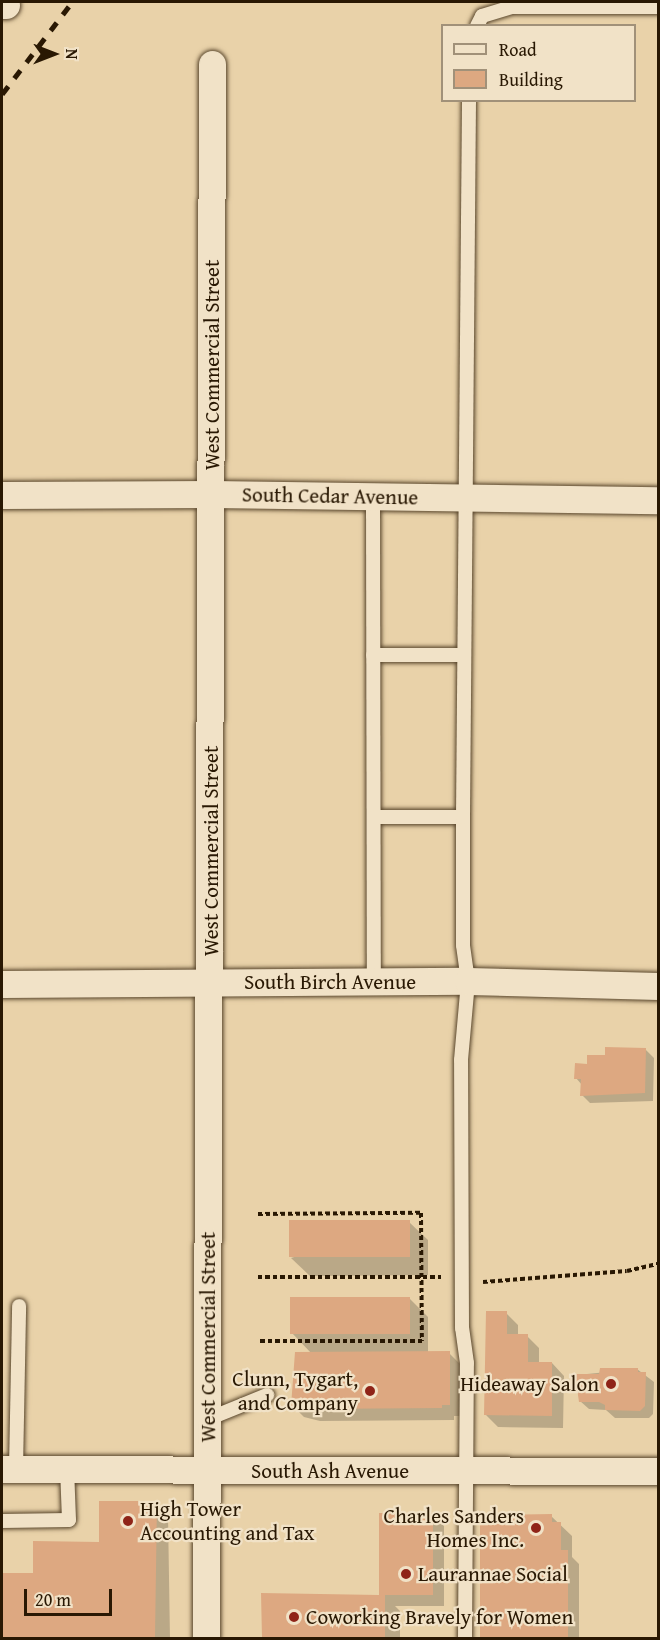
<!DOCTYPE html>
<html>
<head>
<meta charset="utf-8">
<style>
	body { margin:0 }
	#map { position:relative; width:660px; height:1640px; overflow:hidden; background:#e9d2a9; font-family:"Gentium Book Plus",serif }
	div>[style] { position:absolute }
	.shadow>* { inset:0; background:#0003 }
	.building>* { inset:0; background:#dda881; transform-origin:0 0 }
	.path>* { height:4px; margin-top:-2px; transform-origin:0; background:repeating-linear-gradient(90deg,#291803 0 4.5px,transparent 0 7.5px) }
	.roads { filter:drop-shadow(0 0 2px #59462c) drop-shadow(0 0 2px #59462c) }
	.lane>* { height:14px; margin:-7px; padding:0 7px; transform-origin:7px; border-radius:7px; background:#f1e2c7 }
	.street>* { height:27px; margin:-13.5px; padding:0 13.5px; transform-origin:13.5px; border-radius:13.5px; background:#f1e2c7 }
	.rail>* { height:4.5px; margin-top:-2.25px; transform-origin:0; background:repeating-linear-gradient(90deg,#291803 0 10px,transparent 0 20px) }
	.dots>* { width:16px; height:16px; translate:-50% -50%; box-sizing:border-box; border:3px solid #f1e2c7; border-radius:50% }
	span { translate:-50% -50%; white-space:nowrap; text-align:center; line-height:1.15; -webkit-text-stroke:4.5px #f1e2c7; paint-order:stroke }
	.street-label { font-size:21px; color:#291803 }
	.poi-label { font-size:21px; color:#291803 }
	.right { translate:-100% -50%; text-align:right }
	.left { translate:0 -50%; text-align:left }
	.frame { position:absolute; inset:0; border:3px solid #291803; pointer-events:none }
	.legend { position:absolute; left:441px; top:24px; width:195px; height:78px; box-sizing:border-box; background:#f1e2c7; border:2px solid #a19179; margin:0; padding:8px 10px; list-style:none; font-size:18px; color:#291803 }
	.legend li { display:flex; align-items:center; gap:12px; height:30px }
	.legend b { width:30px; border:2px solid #a19179 }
	.north { position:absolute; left:24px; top:24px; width:60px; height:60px; -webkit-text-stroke:4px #f1e2c7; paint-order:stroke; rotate:90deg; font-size:16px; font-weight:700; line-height:24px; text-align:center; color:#291803 }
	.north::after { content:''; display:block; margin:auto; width:21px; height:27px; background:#291803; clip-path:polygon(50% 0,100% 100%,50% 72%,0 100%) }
	.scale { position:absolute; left:24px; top:1589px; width:88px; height:27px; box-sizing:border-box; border:3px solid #291803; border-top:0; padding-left:8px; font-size:18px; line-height:21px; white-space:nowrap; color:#291803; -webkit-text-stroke:4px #f1e2c7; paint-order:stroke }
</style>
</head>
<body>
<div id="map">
	<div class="shadow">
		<i style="clip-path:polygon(645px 1049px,654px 1058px,653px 1101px,590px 1103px,582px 1095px,582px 1085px,576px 1078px,588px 1065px,606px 1057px)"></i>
		<i style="clip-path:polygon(409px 1222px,428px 1240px,428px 1275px,310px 1276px,291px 1258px)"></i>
		<i style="clip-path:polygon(409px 1298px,428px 1317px,428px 1353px,449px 1353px,461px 1365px,462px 1416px,454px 1416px,454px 1420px,320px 1421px,304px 1417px,292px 1405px,312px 1354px,292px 1333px)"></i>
		<i style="clip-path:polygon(506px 1313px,518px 1325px,518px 1336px,527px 1336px,539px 1348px,539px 1363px,552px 1363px,564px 1376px,563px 1428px,498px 1427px,486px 1415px)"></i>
		<i style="clip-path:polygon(637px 1369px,654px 1382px,653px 1414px,649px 1418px,615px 1418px,606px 1410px,589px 1409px,580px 1401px,577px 1375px)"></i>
		<i style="clip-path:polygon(156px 1503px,168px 1515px,170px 1638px,2px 1638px,2px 1574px,34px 1575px,101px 1543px)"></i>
		<i style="clip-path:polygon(432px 1514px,444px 1526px,444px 1606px,395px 1606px,400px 1611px,400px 1638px,263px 1638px,263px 1594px,380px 1596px)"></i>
		<i style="clip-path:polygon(551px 1516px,572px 1536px,572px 1557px,579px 1564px,579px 1638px,481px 1638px,481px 1522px)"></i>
	</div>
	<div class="building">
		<i style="clip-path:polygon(605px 1047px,646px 1048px,645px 1093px,580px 1096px,581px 1079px,574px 1079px,575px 1063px,587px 1064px,587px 1055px,605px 1055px)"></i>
		<i style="left:410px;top:1220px;width:37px;height:121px;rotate:90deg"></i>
		<i style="left:290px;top:1297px;width:120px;height:37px"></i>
		<i style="clip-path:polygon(486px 1311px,507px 1311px,507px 1334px,528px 1334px,528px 1362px,552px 1362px,552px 1416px,484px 1415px)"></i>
		<i style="clip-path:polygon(450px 1351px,450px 1405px,442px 1405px,442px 1408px,307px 1409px,307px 1406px,291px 1406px,295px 1352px)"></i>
		<i style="clip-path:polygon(600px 1368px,638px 1368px,638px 1372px,646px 1372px,645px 1406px,640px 1411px,605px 1410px,605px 1405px,599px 1402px,579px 1402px,575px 1374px,599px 1374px)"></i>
		<i style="clip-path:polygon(99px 1501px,157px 1501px,155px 1638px,2px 1638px,2px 1573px,33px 1573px,33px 1541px,99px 1542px)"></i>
		<i style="clip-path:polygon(379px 1513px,433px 1513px,433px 1595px,385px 1595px,385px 1638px,262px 1638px,261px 1593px,379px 1595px)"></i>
		<i style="clip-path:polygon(552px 1514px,552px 1522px,561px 1522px,561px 1550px,568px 1550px,568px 1638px,480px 1638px,480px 1521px,500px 1521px,500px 1515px)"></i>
	</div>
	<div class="path">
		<i style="left:258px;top:1214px;width:163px;rotate:-0.4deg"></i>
		<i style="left:421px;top:1213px;width:128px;rotate:89.6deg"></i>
		<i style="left:422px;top:1341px;width:164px;rotate:180deg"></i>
		<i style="left:258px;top:1277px;width:183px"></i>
		<i style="left:483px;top:1282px;width:144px;rotate:-4.4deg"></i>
		<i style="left:627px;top:1271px;width:32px;rotate:-13deg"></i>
	</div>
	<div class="roads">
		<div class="lane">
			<i style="left:477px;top:26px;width:11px;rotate:-63deg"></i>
			<i style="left:482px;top:16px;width:31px;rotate:-17deg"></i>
			<i style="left:512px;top:7px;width:146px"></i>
			<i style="left:373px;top:498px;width:484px;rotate:89.9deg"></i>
			<i style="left:373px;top:655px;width:90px"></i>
			<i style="left:374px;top:817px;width:89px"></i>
			<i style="left:208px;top:1419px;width:64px;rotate:-22.1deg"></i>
			<i style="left:16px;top:1469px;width:163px;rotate:-88.9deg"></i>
			<i style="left:2px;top:1521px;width:67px;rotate:-0.9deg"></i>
			<i style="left:69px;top:1520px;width:51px;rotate:-92.2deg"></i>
			<i style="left:465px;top:1638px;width:275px;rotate:-89.6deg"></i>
			<i style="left:467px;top:1363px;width:35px;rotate:-98deg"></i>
			<i style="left:462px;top:1328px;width:268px;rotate:-90.2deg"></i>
			<i style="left:461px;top:1060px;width:79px;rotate:-84.9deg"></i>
			<i style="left:468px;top:981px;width:36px;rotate:-98deg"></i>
			<i style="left:463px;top:945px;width:128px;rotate:-90deg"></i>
			<i style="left:463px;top:817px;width:717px;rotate:-89.52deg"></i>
		</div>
		<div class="street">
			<i style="left:2px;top:5px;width:4px"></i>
			<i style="left:2px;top:495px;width:210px;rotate:-0.3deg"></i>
			<i style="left:212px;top:494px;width:446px;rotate:0.8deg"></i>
			<i style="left:2px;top:984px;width:466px;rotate:-0.4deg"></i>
			<i style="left:468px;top:981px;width:190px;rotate:1.5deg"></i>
			<i style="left:2px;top:1469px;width:656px;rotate:0.17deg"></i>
			<i style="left:206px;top:1638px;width:1574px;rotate:-89.78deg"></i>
		</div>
	</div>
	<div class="rail">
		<i style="left:2px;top:94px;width:116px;rotate:-52.7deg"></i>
	</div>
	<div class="dots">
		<i style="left:611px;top:1384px;background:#8f2418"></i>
		<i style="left:370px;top:1391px;background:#8f2418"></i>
		<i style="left:128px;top:1521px;background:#8f2418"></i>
		<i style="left:536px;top:1528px;background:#8f2418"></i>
		<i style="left:406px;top:1574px;background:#8f2418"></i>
		<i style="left:294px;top:1617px;background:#8f2418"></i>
	</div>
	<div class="street-label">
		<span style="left:212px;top:365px;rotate:-90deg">West Commercial Street</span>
		<span style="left:330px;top:496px;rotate:1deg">South Cedar Avenue</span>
		<span style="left:211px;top:851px;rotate:-90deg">West Commercial Street</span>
		<span style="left:330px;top:982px">South Birch Avenue</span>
		<span style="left:208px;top:1337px;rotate:-90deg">West Commercial Street</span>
		<span style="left:330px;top:1471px">South Ash Avenue</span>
	</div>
	<div class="poi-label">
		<span class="right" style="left:358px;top:1391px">Clunn, Tygart,<br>and Company</span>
		<span class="right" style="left:599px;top:1384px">Hideaway Salon</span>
		<span class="left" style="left:140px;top:1521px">High Tower<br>Accounting and Tax</span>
		<span class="right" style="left:524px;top:1528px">Charles Sanders<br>Homes Inc.</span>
		<span class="left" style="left:418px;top:1574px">Laurannae Social</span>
		<span class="left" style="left:306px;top:1617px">Coworking Bravely for Women</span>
	</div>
	<div class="frame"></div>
	<ul class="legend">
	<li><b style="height:8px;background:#f1e2c7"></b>Road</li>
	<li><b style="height:16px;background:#dda881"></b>Building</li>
	</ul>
	<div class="north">N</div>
	<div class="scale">20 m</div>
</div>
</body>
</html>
